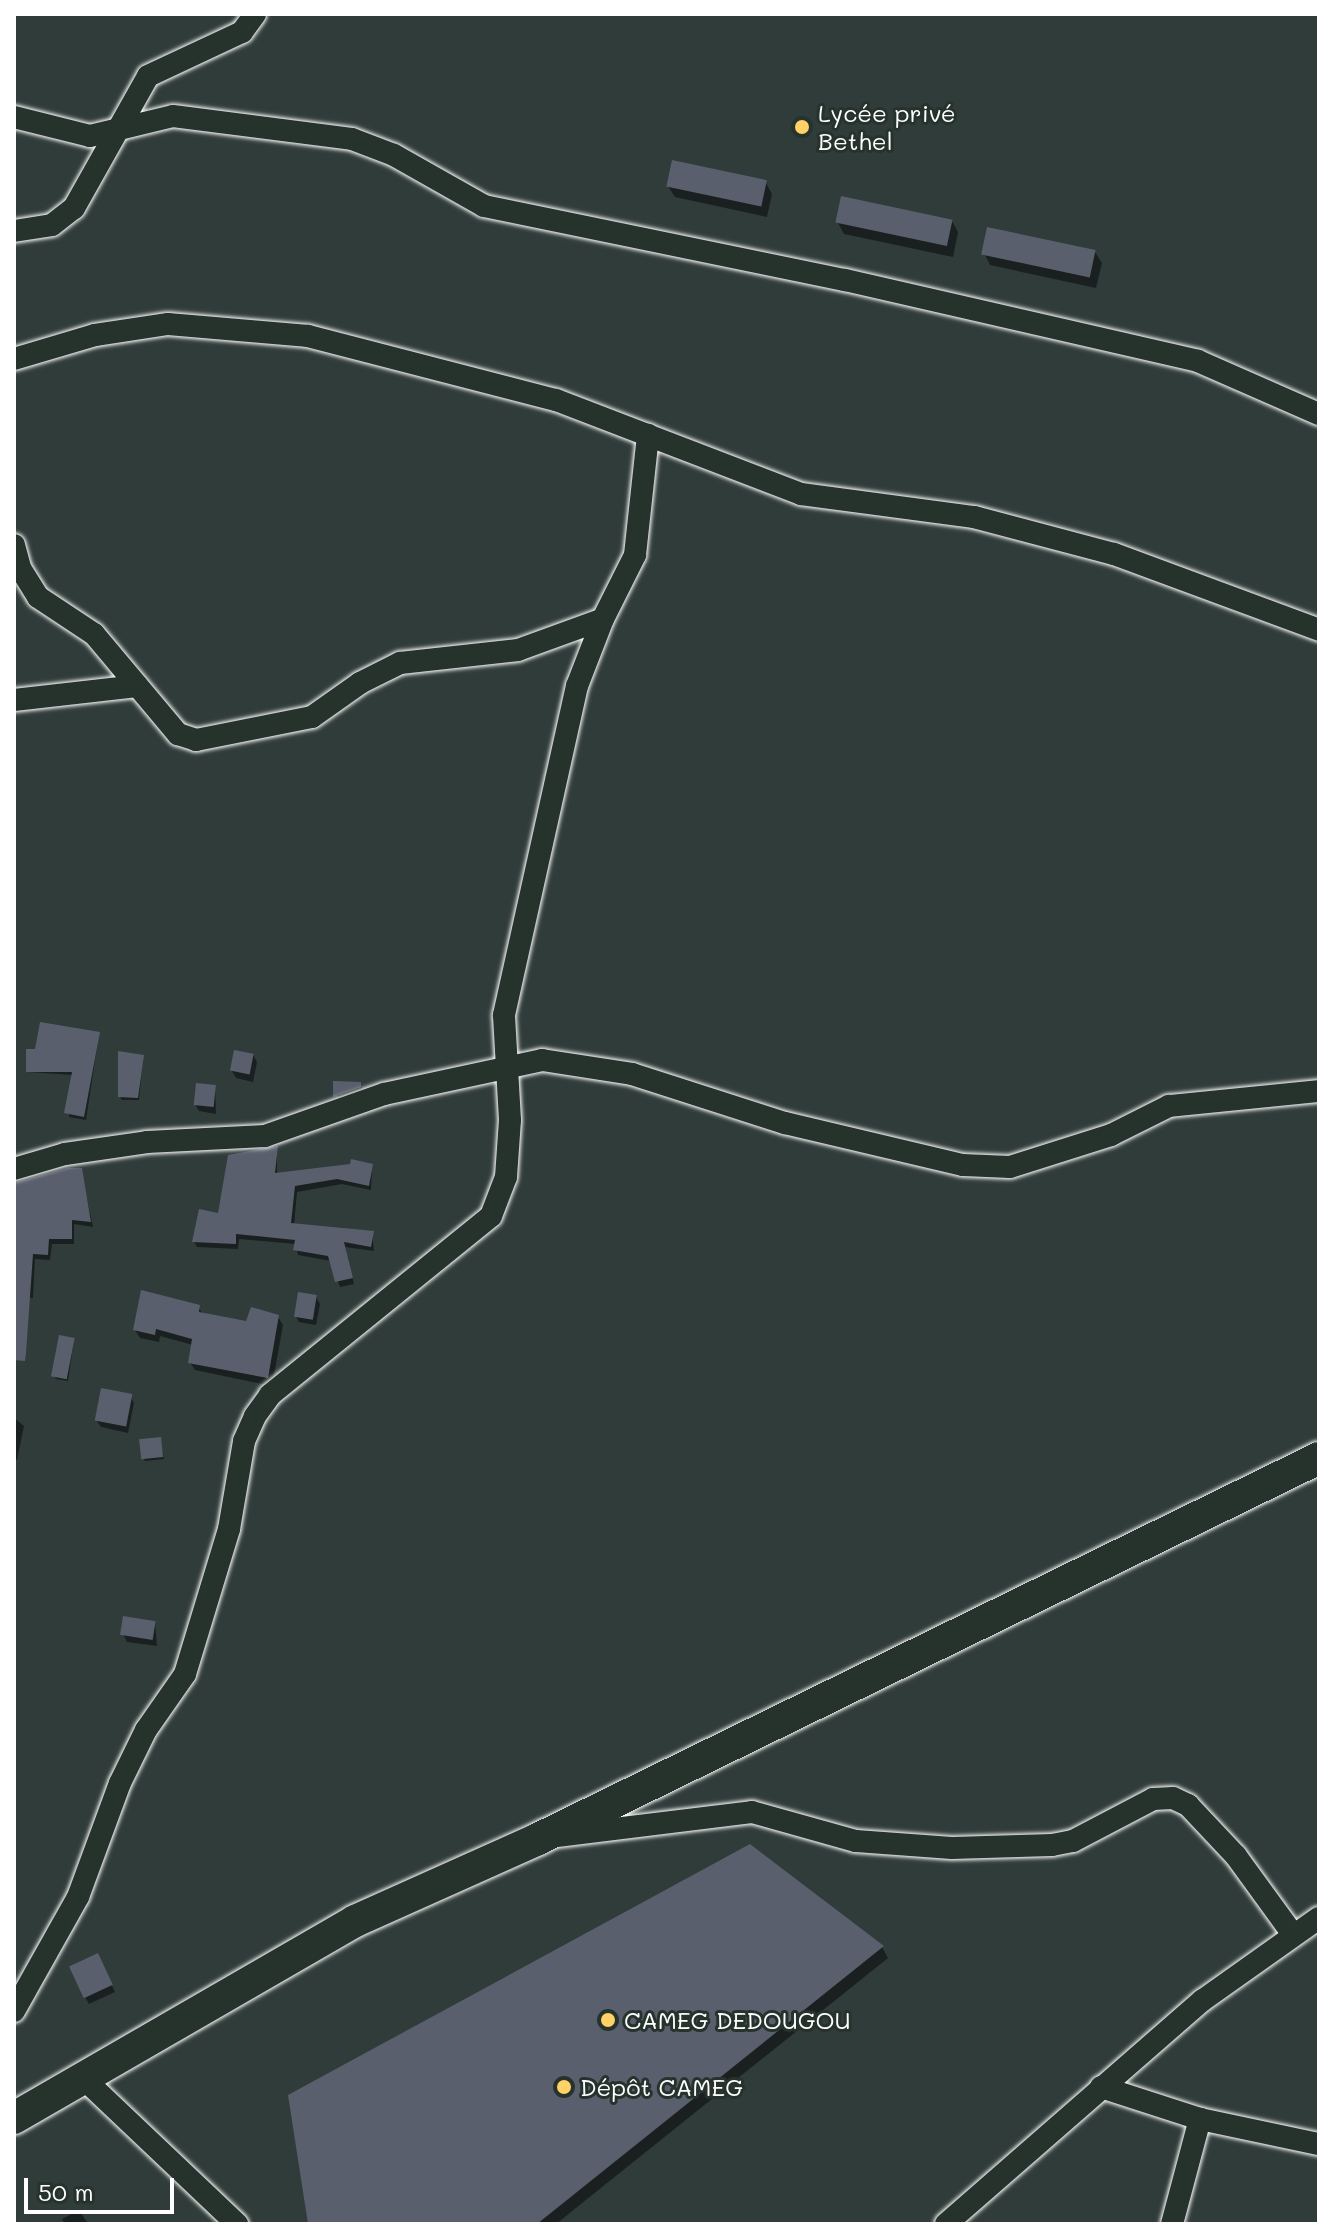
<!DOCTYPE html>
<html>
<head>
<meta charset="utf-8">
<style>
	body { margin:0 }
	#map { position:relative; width:1333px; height:2238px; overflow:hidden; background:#303c3a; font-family:Mali,sans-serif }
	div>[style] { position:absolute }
	.shadow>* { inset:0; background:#0007 }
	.building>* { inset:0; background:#5a5f6d; transform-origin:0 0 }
	.roads { filter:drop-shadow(0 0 2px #fff) drop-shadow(0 0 2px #fff) }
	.minor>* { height:22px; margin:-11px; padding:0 11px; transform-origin:11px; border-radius:11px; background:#26332d }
	.secondary>* { height:32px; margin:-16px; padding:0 16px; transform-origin:16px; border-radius:16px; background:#26332d }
	.dots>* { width:22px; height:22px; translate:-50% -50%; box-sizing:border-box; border:4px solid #26332d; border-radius:50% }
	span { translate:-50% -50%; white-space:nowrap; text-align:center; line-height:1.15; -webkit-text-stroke:6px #26332d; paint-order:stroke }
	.poi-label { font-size:24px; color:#fff }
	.left { translate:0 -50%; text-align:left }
	.frame { position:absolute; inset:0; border:16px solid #fff; pointer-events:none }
	.scale { position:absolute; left:24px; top:2178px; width:150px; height:36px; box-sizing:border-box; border:4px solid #fff; border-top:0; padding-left:10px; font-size:24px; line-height:28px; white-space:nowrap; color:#fff; -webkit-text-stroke:6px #26332d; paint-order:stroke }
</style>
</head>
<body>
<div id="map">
	<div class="shadow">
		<i style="clip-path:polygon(766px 183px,772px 194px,767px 217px,675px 197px,668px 186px)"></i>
		<i style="clip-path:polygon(952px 221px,958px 232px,953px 257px,844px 234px,838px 223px)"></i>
		<i style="clip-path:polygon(1095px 252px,1102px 263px,1096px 288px,990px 265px,984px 253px)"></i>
		<i style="clip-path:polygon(99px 1034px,86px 1120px,69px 1117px,73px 1075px,28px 1072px,37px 1051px)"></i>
		<i style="clip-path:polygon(253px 1055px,257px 1062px,253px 1082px,236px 1078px,232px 1071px)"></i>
		<i style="clip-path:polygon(143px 1057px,139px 1100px,122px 1100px,120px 1097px)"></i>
		<i style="clip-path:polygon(335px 1084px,360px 1084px,364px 1091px,339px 1103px)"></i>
		<i style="clip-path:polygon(215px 1087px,216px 1114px,199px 1111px,195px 1104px)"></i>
		<i style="clip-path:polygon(277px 1149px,277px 1175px,372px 1166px,371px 1190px,342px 1184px,297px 1192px,294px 1225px,372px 1233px,374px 1251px,345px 1247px,354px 1284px,340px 1287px,331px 1261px,298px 1255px,296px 1244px,239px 1239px,238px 1249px,197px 1247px,194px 1242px)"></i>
		<i style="clip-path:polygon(81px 1171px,93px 1227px,74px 1224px,74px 1244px,52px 1244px,50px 1260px,35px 1259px,33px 1298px,14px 1295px,14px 1184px)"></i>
		<i style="clip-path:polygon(316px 1297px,320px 1304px,316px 1325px,299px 1322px,295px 1315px)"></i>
		<i style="clip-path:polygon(198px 1306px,203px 1315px,248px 1323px,278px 1317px,283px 1325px,272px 1386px,195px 1370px,190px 1362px,193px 1345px,160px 1336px,159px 1342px,140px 1338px,135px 1330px)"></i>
		<i style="clip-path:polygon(74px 1340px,68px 1381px,56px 1379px,54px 1376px)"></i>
		<i style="clip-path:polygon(130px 1396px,134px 1403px,128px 1433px,101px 1427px,96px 1420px)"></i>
		<i style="clip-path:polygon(14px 1418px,24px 1426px,17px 1460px,14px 1459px)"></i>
		<i style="clip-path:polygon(160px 1439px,164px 1459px,145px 1461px,143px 1458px)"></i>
		<i style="clip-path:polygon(155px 1622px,157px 1646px,127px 1642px,123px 1634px)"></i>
		<i style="clip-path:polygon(882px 1947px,888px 1958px,556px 2224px,310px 2224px)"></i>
		<i style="clip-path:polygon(101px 1963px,115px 1992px,89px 2004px,85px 1997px)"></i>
		<i style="clip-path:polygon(79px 2210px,88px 2224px,65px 2224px,62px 2219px)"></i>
	</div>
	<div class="building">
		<i style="left:672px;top:160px;width:97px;height:27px;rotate:12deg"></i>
		<i style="left:841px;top:196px;width:114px;height:27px;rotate:12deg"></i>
		<i style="left:987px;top:227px;width:111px;height:28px;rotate:12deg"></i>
		<i style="clip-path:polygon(40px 1022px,100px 1032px,84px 1117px,64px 1113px,72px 1072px,26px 1072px,26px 1049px,35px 1049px)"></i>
		<i style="left:234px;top:1050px;width:20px;height:21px;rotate:11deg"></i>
		<i style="clip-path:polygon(118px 1051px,144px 1055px,138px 1098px,118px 1097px)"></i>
		<i style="clip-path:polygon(333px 1081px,361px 1082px,361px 1087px,333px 1097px)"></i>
		<i style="left:196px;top:1083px;width:20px;height:22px;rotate:6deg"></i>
		<i style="clip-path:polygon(278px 1146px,275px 1173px,350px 1164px,351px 1159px,373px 1164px,369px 1186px,337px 1179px,295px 1186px,291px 1223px,374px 1231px,371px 1247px,344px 1242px,353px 1278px,335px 1282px,328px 1256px,293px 1250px,295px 1240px,236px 1234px,236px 1244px,192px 1242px,199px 1209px,218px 1213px,228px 1155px)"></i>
		<i style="clip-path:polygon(68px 1168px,82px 1168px,91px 1222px,72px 1220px,72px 1239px,49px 1239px,48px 1255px,33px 1254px,26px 1353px,25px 1361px,14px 1360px,14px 1183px)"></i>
		<i style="clip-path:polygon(141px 1290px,200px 1305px,199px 1312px,236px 1319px,246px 1321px,251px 1307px,279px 1315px,268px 1378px,188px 1363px,192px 1339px,156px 1329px,155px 1335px,133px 1330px)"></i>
		<i style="left:298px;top:1292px;width:19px;height:25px;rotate:9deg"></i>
		<i style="left:59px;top:1335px;width:16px;height:42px;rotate:11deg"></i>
		<i style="left:101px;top:1388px;width:32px;height:33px;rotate:11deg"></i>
		<i style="left:161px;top:1437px;width:20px;height:22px;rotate:84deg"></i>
		<i style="left:123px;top:1616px;width:33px;height:19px;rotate:9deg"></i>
		<i style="clip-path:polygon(750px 1844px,884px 1946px,537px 2224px,308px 2224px,288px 2095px)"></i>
		<i style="left:98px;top:1953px;width:35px;height:32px;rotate:65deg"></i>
	</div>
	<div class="roads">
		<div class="minor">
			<i style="left:14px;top:117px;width:78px;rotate:14deg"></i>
			<i style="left:90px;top:136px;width:85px;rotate:-13.5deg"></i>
			<i style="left:173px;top:116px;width:180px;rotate:7.3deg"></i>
			<i style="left:352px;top:139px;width:45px;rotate:20.9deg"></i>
			<i style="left:394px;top:155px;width:103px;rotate:29.5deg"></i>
			<i style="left:484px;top:206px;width:369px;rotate:11.6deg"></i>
			<i style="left:845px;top:280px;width:362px;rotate:12.9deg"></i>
			<i style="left:1198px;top:361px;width:132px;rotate:23.7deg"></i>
			<i style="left:14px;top:231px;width:38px;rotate:-9deg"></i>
			<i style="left:52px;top:225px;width:28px;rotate:-38deg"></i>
			<i style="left:74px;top:208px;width:151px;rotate:-60.7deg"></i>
			<i style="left:148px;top:76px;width:104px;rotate:-25.1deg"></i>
			<i style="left:242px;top:32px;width:22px;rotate:-54deg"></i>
			<i style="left:14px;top:359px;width:84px;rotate:-16.5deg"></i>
			<i style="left:95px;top:335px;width:74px;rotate:-8.6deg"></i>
			<i style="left:168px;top:324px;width:141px;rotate:4.9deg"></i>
			<i style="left:308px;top:336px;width:256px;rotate:14.5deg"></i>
			<i style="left:556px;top:400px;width:262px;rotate:21deg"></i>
			<i style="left:801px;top:494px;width:175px;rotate:7.6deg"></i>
			<i style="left:974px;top:517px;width:145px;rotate:14.8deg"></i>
			<i style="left:1114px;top:554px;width:219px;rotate:20.3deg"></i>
			<i style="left:14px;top:545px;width:24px;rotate:75deg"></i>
			<i style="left:20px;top:568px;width:34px;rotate:58deg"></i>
			<i style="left:38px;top:597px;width:67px;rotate:33.5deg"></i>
			<i style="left:94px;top:634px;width:131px;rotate:50deg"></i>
			<i style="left:178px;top:734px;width:19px;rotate:18deg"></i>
			<i style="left:196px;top:740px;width:118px;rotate:-11.2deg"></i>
			<i style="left:312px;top:717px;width:59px;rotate:-35.3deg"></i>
			<i style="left:360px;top:683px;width:45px;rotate:-26.6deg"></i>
			<i style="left:400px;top:663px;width:119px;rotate:-6.3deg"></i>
			<i style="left:518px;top:650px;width:90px;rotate:-20deg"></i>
			<i style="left:14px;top:700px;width:124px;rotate:-6.5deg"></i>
			<i style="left:14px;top:1169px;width:53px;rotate:-16.4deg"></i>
			<i style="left:65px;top:1154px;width:83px;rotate:-8.3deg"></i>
			<i style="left:147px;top:1142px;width:118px;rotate:-2.9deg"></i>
			<i style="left:265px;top:1136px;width:126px;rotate:-19.4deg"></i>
			<i style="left:384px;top:1094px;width:162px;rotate:-12.1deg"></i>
			<i style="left:542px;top:1060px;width:91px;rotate:8.8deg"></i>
			<i style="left:632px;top:1074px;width:161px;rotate:17.8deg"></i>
			<i style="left:785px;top:1123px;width:183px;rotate:13.3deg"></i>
			<i style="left:963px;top:1165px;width:47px;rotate:2.4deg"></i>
			<i style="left:1010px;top:1167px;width:106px;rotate:-17.6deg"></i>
			<i style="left:1111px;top:1135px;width:65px;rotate:-26.6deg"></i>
			<i style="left:1169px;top:1106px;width:151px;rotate:-5.7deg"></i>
			<i style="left:557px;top:1836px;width:196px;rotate:-7deg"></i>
			<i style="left:752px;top:1812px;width:108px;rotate:15.6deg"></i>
			<i style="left:856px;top:1841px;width:96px;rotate:4.2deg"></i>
			<i style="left:952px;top:1848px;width:100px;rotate:-1.7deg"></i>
			<i style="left:1052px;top:1845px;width:21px;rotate:-11deg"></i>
			<i style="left:1073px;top:1841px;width:90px;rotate:-27.7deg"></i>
			<i style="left:1153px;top:1799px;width:20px;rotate:-3deg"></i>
			<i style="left:1173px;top:1798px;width:17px;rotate:25deg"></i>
			<i style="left:1188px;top:1805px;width:70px;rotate:46.7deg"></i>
			<i style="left:1236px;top:1856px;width:95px;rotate:54deg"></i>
			<i style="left:14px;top:2011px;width:131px;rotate:-60.7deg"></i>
			<i style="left:78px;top:1897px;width:121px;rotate:-69.8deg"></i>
			<i style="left:120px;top:1783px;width:59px;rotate:-63.9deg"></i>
			<i style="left:146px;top:1730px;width:68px;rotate:-55.1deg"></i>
			<i style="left:185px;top:1674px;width:152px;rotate:-73.1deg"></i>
			<i style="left:229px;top:1529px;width:89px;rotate:-80.3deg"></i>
			<i style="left:244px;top:1441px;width:27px;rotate:-66deg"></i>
			<i style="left:255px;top:1416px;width:26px;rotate:-54deg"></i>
			<i style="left:270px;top:1395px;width:284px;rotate:-39deg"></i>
			<i style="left:491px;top:1216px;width:42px;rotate:-69deg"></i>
			<i style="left:506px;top:1177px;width:57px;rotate:-86deg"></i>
			<i style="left:510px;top:1120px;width:105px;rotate:-93.3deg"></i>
			<i style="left:504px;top:1015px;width:337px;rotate:-77.5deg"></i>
			<i style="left:577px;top:686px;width:72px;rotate:-68.8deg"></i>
			<i style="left:603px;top:619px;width:72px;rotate:-63.4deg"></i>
			<i style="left:635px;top:555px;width:121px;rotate:-83.8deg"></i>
			<i style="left:82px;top:2077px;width:214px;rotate:43.5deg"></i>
			<i style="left:1101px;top:2087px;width:104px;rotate:17.9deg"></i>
			<i style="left:1200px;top:2119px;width:122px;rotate:11.9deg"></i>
			<i style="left:946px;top:2224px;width:341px;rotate:-41.1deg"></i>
			<i style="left:1203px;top:2000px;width:142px;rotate:-35.3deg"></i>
			<i style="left:1172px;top:2224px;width:109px;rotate:-75.1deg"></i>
		</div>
		<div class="secondary">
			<i style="left:14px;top:2118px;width:394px;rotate:-30deg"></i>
			<i style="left:355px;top:1921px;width:201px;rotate:-24.1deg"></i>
			<i style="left:538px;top:1839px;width:869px;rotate:-26deg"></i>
		</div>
	</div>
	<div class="dots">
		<i style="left:802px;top:127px;background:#ffd166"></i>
		<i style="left:608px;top:2020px;background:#ffd166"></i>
		<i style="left:564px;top:2087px;background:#ffd166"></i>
	</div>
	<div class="poi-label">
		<span class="left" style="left:818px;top:127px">Lycée privé<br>Bethel</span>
		<span class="left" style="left:624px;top:2020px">CAMEG DEDOUGOU</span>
		<span class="left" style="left:580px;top:2087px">Dépôt CAMEG</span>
	</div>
	<div class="frame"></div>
	<div class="scale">50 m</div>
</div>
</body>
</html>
